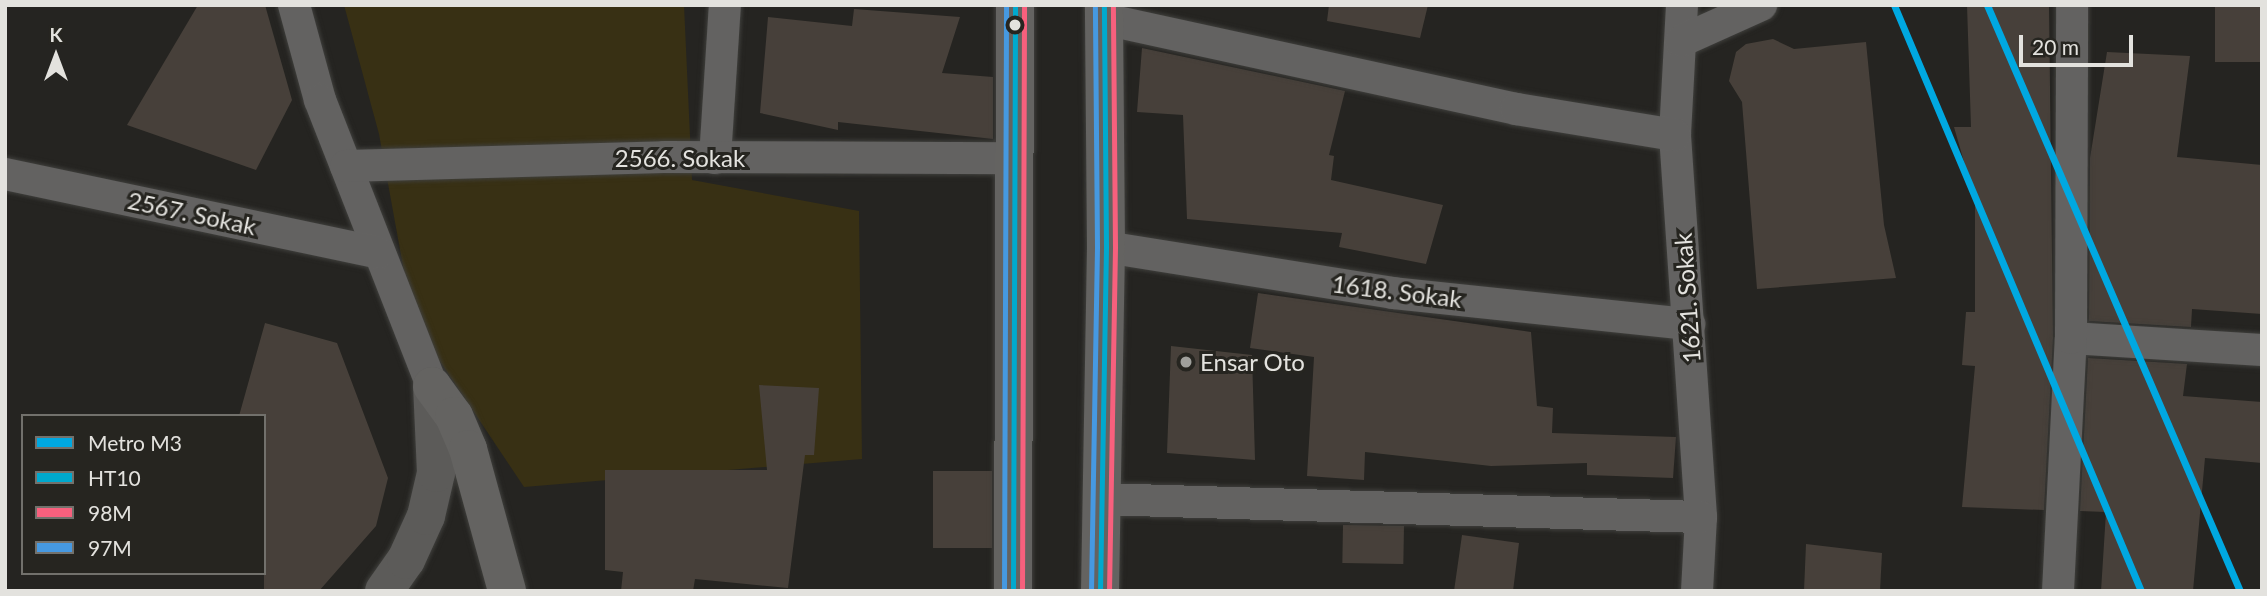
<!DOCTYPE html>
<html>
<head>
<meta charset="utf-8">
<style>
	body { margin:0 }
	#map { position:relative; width:2267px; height:596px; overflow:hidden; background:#252421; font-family:Lato,sans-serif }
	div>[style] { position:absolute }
	.green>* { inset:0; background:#383014 }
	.building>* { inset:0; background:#47403a; transform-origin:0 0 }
	.roads { filter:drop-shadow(0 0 2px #3f3f3c) drop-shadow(0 0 2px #3f3f3c) }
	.minor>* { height:32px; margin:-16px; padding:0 16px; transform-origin:16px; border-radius:16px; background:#636261 }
	.secondary>* { height:38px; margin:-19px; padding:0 19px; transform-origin:19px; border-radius:19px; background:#5c5b59 }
	.primary>* { height:38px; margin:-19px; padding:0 19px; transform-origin:19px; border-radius:19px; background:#646361 }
	.bus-1>* { height:5px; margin:-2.5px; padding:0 2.5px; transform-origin:2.5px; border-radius:2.5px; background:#00a9ce }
	.bus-2>* { height:5px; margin:-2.5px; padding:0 2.5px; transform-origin:2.5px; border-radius:2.5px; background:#f8607d }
	.bus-3>* { height:5px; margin:-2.5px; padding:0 2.5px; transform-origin:2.5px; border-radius:2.5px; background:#4699e1 }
	.metro-1>* { height:7px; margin:-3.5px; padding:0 3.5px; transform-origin:3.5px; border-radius:3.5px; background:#00a8e1 }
	.dots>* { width:19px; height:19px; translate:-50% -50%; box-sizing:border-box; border:4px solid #262520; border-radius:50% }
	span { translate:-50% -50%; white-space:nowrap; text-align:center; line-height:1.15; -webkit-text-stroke:6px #262520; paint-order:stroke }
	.street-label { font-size:24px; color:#e3e2de }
	.poi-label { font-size:24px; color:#e3e2de }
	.left { translate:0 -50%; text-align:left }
	.frame { position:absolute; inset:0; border:7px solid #e3e2de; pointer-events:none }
	.legend { position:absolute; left:21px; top:414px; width:245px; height:161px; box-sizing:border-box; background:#262520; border:2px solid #72716c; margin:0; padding:9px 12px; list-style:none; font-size:21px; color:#e3e2de }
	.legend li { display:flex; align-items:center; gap:14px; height:35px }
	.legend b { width:35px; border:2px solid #72716c }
	.north { position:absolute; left:21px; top:21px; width:70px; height:70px; -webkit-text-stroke:5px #262520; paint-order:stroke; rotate:0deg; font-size:19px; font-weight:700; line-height:28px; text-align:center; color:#e3e2de }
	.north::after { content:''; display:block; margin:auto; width:24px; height:32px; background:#e3e2de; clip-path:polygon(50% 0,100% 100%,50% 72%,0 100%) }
	.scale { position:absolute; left:2019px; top:35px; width:114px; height:32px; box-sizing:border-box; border:4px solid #e3e2de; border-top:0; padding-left:9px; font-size:21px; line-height:24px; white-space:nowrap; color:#e3e2de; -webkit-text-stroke:5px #262520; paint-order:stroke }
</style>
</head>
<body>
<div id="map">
	<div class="green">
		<i style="clip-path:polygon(344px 5px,684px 5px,692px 180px,859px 211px,862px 459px,524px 487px,413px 321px,379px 134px)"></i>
	</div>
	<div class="building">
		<i style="clip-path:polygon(198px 5px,265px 5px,292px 100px,256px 170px,127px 125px)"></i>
		<i style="clip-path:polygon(1329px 5px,1428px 5px,1420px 38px,1327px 21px)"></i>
		<i style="clip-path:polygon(1967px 5px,2049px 5px,2053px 338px,2044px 510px,1962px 507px,1975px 366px,1962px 365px,1966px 312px,1975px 312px,1975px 200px,1954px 127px,1971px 127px)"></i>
		<i style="left:2215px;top:5px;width:47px;height:57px"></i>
		<i style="clip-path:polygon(854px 9px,960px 17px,942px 73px,993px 77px,993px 139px,838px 122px,838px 130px,760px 113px,768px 17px,852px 26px)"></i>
		<i style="clip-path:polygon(1773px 39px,1794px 49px,1866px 42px,1884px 225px,1896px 278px,1757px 289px,1742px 102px,1729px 81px,1736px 52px,1746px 44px)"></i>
		<i style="clip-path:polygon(1142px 48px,1345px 91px,1329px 155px,1334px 156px,1331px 180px,1443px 205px,1426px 264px,1339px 247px,1342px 233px,1187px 219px,1183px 115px,1137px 112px)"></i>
		<i style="clip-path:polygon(2107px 52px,2190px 56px,2177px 157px,2262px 165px,2262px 314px,2192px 309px,2191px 327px,2089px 321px,2090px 158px)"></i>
		<i style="clip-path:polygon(1258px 293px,1531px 332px,1537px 406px,1553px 408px,1552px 433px,1676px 437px,1673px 478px,1587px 475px,1587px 463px,1491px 466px,1365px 452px,1364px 480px,1307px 476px,1314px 357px,1250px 348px)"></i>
		<i style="clip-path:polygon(265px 323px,337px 343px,388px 478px,376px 526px,319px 591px,264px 591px,264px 416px,239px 416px)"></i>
		<i style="clip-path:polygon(1171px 346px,1252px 355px,1255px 460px,1167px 453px)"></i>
		<i style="clip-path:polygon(2088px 358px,2187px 364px,2183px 396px,2262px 402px,2262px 463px,2205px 458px,2193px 591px,2101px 591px,2106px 512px,2080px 511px)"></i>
		<i style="clip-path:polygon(759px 385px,819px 388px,814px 455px,805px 455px,788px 588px,695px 579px,693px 591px,621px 591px,623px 572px,605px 570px,605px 470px,767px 470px)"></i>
		<i style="left:933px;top:471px;width:59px;height:77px"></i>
		<i style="left:1343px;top:525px;width:61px;height:38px;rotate:1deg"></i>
		<i style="clip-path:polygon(1462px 535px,1519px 543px,1513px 591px,1454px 591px)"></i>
		<i style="clip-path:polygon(1806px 544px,1882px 553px,1880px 591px,1804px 591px)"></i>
	</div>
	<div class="roads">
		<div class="minor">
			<i style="left:294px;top:5px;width:98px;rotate:74.7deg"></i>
			<i style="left:320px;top:100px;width:307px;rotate:68.6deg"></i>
			<i style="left:1682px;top:5px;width:130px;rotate:93.1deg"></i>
			<i style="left:1675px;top:135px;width:383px;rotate:86.1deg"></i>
			<i style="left:1701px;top:517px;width:74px;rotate:93.1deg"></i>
			<i style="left:1104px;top:19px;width:422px;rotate:12.3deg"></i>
			<i style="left:1516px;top:109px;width:161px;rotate:9.3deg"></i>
			<i style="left:1681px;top:41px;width:88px;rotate:-24.2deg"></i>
			<i style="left:715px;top:158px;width:153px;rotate:-86.3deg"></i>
			<i style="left:346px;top:166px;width:318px;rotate:-1.6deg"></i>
			<i style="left:664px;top:157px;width:349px;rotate:0.2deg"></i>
			<i style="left:5px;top:174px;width:382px;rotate:11.9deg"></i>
			<i style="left:1106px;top:247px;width:291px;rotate:9.1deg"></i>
			<i style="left:1393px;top:293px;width:298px;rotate:6deg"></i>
			<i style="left:2071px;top:338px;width:191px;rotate:3.6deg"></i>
			<i style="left:1100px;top:499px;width:601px;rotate:1.72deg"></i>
			<i style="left:2058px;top:591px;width:253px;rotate:-87.1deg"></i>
			<i style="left:2071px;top:338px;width:333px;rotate:-89.8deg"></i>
		</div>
		<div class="secondary">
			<i style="left:384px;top:591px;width:38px;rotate:-55deg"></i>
			<i style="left:406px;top:560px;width:48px;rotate:-65.6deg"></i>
			<i style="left:426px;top:516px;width:44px;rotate:-76.9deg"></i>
			<i style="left:436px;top:473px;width:87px;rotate:-92.6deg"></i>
		</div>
		<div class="primary">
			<i style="left:432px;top:386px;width:37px;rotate:54deg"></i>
			<i style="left:454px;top:416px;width:36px;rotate:67deg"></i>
			<i style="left:468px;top:449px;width:147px;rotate:74.6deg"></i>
			<i style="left:1013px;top:591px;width:586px;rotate:-89.8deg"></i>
			<i style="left:1100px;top:591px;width:344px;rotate:-89deg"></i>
			<i style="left:1106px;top:247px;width:242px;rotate:-90.5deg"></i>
		</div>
	</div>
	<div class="bus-1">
		<i style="left:1013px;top:591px;width:586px;rotate:-89.8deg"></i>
		<i style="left:1100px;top:591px;width:344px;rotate:-89deg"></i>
		<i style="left:1106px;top:247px;width:242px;rotate:-90.5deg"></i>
	</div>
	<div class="bus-2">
		<i style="left:1022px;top:591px;width:586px;rotate:-89.8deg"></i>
		<i style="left:1109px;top:591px;width:344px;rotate:-89deg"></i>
		<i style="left:1115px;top:247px;width:242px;rotate:-90.5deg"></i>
	</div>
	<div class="bus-3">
		<i style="left:1004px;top:591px;width:586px;rotate:-89.8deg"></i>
		<i style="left:1091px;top:591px;width:344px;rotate:-89deg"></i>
		<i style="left:1097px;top:247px;width:242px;rotate:-90.5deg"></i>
	</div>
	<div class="metro-1">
		<i style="left:1894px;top:5px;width:636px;rotate:67.14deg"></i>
		<i style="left:1987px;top:5px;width:638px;rotate:66.65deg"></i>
	</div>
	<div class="dots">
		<i style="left:1015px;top:25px;background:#e3e2de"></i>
		<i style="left:1186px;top:362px;background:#a0a09c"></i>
	</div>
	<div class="street-label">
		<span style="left:680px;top:158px">2566. Sokak</span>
		<span style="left:192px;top:213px;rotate:12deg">2567. Sokak</span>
		<span style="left:1397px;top:291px;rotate:7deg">1618. Sokak</span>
		<span style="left:1687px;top:298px;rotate:-94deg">1621. Sokak</span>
	</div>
	<div class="poi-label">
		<span class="left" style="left:1200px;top:362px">Ensar Oto</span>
	</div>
	<div class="frame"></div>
	<ul class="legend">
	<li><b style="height:9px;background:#00a8e1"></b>Metro M3</li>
	<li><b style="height:9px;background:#00a9ce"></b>HT10</li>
	<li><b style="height:9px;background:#f8607d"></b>98M</li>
	<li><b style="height:9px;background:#4699e1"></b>97M</li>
	</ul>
	<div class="north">K</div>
	<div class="scale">20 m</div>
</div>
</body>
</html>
